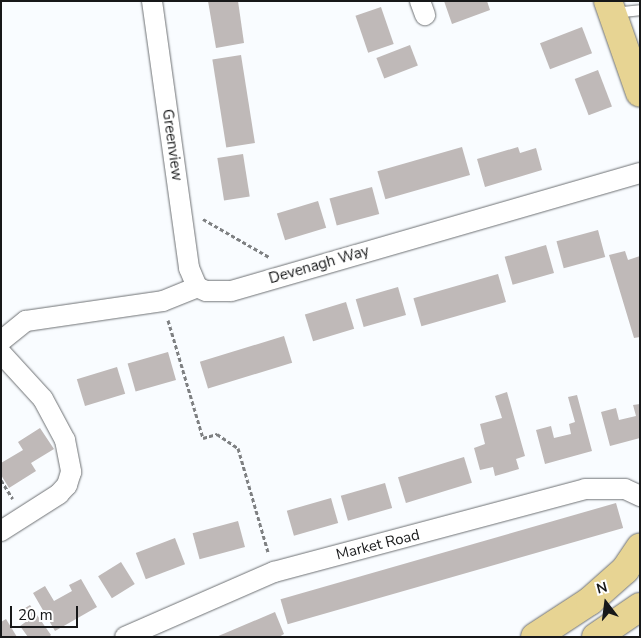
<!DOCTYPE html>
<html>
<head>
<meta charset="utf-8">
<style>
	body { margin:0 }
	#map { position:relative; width:641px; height:638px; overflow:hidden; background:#f9fcff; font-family:"Nunito Sans",sans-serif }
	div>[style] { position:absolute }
	.building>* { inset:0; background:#bfb9b8; transform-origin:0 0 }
	.path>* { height:3px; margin-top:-1.5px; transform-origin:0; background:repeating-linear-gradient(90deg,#7e8082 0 4px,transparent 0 6.5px) }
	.roads { filter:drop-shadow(0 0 1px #6e7174) drop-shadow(0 0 1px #6e7174) }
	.service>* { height:10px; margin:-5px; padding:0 5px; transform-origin:5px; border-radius:5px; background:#fff }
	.minor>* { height:20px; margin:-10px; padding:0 10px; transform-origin:10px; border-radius:10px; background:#fff }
	.primary>* { height:28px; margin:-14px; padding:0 14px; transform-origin:14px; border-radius:14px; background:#e7d493 }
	span { translate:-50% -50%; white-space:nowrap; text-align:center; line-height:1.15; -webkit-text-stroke:5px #fff; paint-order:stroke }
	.street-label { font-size:15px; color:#171819 }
	.frame { position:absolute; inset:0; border:2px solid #171819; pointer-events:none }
	.north { position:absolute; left:581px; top:578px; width:50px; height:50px; -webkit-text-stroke:4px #fff; paint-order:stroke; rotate:345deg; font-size:14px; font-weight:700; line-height:20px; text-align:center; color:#171819 }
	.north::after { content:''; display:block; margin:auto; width:18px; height:22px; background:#171819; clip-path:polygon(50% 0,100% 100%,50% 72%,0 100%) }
	.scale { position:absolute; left:10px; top:606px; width:68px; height:22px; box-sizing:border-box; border:2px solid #171819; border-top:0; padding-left:6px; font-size:15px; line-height:18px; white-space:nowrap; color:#171819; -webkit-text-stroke:4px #fff; paint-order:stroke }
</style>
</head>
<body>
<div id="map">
	<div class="building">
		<i style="clip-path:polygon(208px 1px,238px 1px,244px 43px,216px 48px)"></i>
		<i style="clip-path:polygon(444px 1px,487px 1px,490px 10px,452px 24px)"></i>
		<i style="left:381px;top:7px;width:39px;height:27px;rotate:71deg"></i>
		<i style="left:582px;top:27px;width:28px;height:45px;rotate:69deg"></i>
		<i style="left:410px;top:45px;width:22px;height:36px;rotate:69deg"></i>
		<i style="left:241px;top:55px;width:89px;height:29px;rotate:81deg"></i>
		<i style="left:598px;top:70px;width:39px;height:25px;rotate:69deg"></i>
		<i style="left:462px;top:147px;width:29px;height:88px;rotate:74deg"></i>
		<i style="clip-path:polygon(518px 147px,520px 153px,536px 148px,542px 170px,485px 187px,477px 159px)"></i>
		<i style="left:243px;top:154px;width:43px;height:26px;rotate:81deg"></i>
		<i style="left:372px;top:187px;width:28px;height:44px;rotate:75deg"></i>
		<i style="left:318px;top:201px;width:28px;height:43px;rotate:73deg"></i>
		<i style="left:598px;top:230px;width:28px;height:43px;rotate:75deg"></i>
		<i style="left:546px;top:245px;width:29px;height:43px;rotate:74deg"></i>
		<i style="clip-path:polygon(625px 251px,628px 260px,640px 256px,640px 337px,634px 338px,609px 255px)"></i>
		<i style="left:498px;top:274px;width:29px;height:88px;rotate:74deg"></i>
		<i style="left:398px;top:287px;width:29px;height:44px;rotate:74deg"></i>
		<i style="left:346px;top:302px;width:28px;height:43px;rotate:73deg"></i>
		<i style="left:284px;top:336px;width:28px;height:88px;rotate:73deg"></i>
		<i style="left:168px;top:352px;width:29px;height:42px;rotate:74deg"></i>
		<i style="left:117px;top:367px;width:28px;height:42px;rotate:73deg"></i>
		<i style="clip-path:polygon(507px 392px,525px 456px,516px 459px,519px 469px,495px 476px,493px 467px,480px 470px,474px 448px,485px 444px,480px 424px,502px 418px,495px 396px)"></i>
		<i style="clip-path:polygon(577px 395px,592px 451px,545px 464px,536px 430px,551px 426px,554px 438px,571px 434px,569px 424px,575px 422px,568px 397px)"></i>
		<i style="clip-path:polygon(640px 404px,640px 438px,610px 446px,601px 412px,616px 408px,619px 420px,636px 416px,633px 405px)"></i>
		<i style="clip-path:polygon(40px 428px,54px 449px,31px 463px,36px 471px,9px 488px,1px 475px,1px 463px,23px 450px,18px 442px)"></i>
		<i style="left:464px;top:457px;width:27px;height:69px;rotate:73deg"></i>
		<i style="left:385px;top:483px;width:26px;height:46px;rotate:74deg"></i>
		<i style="left:331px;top:498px;width:26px;height:46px;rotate:74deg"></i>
		<i style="left:616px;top:503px;width:26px;height:349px;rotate:74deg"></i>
		<i style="left:238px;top:521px;width:27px;height:47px;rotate:75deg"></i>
		<i style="left:175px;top:538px;width:28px;height:42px;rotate:69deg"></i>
		<i style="left:121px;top:562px;width:26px;height:27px;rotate:58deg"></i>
		<i style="clip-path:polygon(81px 579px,97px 607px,55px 631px,33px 593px,45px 586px,54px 601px,72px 591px,69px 585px)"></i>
		<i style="clip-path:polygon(30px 605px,51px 635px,49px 637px,28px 637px,20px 626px,27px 621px,20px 611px)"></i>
		<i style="clip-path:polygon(275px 612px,284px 634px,279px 637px,216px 637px)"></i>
		<i style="clip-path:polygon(6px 619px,17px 637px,1px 637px,1px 622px)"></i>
	</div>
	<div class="path">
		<i style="left:203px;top:219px;width:76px;rotate:29.9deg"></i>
		<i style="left:168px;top:320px;width:123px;rotate:73.5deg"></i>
		<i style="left:203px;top:438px;width:15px;rotate:-16deg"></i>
		<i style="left:217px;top:434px;width:25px;rotate:34deg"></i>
		<i style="left:238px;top:448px;width:108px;rotate:73.9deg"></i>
		<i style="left:1px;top:480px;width:22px;rotate:58deg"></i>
	</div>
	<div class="roads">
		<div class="service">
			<i style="left:613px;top:13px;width:27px;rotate:-6deg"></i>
		</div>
		<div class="minor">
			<i style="left:152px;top:1px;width:270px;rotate:82.1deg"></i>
			<i style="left:189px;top:268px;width:21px;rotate:67deg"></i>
			<i style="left:420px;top:1px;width:15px;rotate:70deg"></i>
			<i style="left:1px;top:341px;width:32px;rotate:-39deg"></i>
			<i style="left:26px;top:321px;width:138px;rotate:-8.3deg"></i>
			<i style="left:163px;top:301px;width:37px;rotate:-22deg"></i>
			<i style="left:197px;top:287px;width:10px;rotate:24deg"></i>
			<i style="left:206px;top:291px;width:25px"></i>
			<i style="left:231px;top:291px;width:426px;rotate:-16.1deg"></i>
			<i style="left:1px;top:353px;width:62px;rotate:47.6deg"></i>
			<i style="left:43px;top:399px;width:47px;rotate:61.8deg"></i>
			<i style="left:65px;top:440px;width:33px;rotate:79deg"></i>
			<i style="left:71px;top:472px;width:14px;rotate:107deg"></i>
			<i style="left:67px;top:485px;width:12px;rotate:132deg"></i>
			<i style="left:59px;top:494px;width:69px;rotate:147.5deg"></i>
			<i style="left:125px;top:637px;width:163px;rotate:-23.6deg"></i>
			<i style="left:274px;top:572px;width:322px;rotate:-14.9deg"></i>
			<i style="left:585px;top:489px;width:40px"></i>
			<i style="left:625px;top:489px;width:17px;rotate:25deg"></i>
		</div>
		<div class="primary">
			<i style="left:608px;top:1px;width:97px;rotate:70.8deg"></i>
			<i style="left:535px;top:637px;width:66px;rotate:-33.2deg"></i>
			<i style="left:590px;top:601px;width:47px;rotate:-41.5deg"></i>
			<i style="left:625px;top:570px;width:27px;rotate:-56deg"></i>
			<i style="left:596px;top:637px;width:53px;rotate:-34.3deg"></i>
		</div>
	</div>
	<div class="street-label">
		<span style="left:172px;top:145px;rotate:82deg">Greenview</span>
		<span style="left:319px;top:265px;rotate:-16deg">Devenagh Way</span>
		<span style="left:378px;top:545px;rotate:-14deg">Market Road</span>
	</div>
	<div class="frame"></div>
	<div class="north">N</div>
	<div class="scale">20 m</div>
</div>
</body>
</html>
